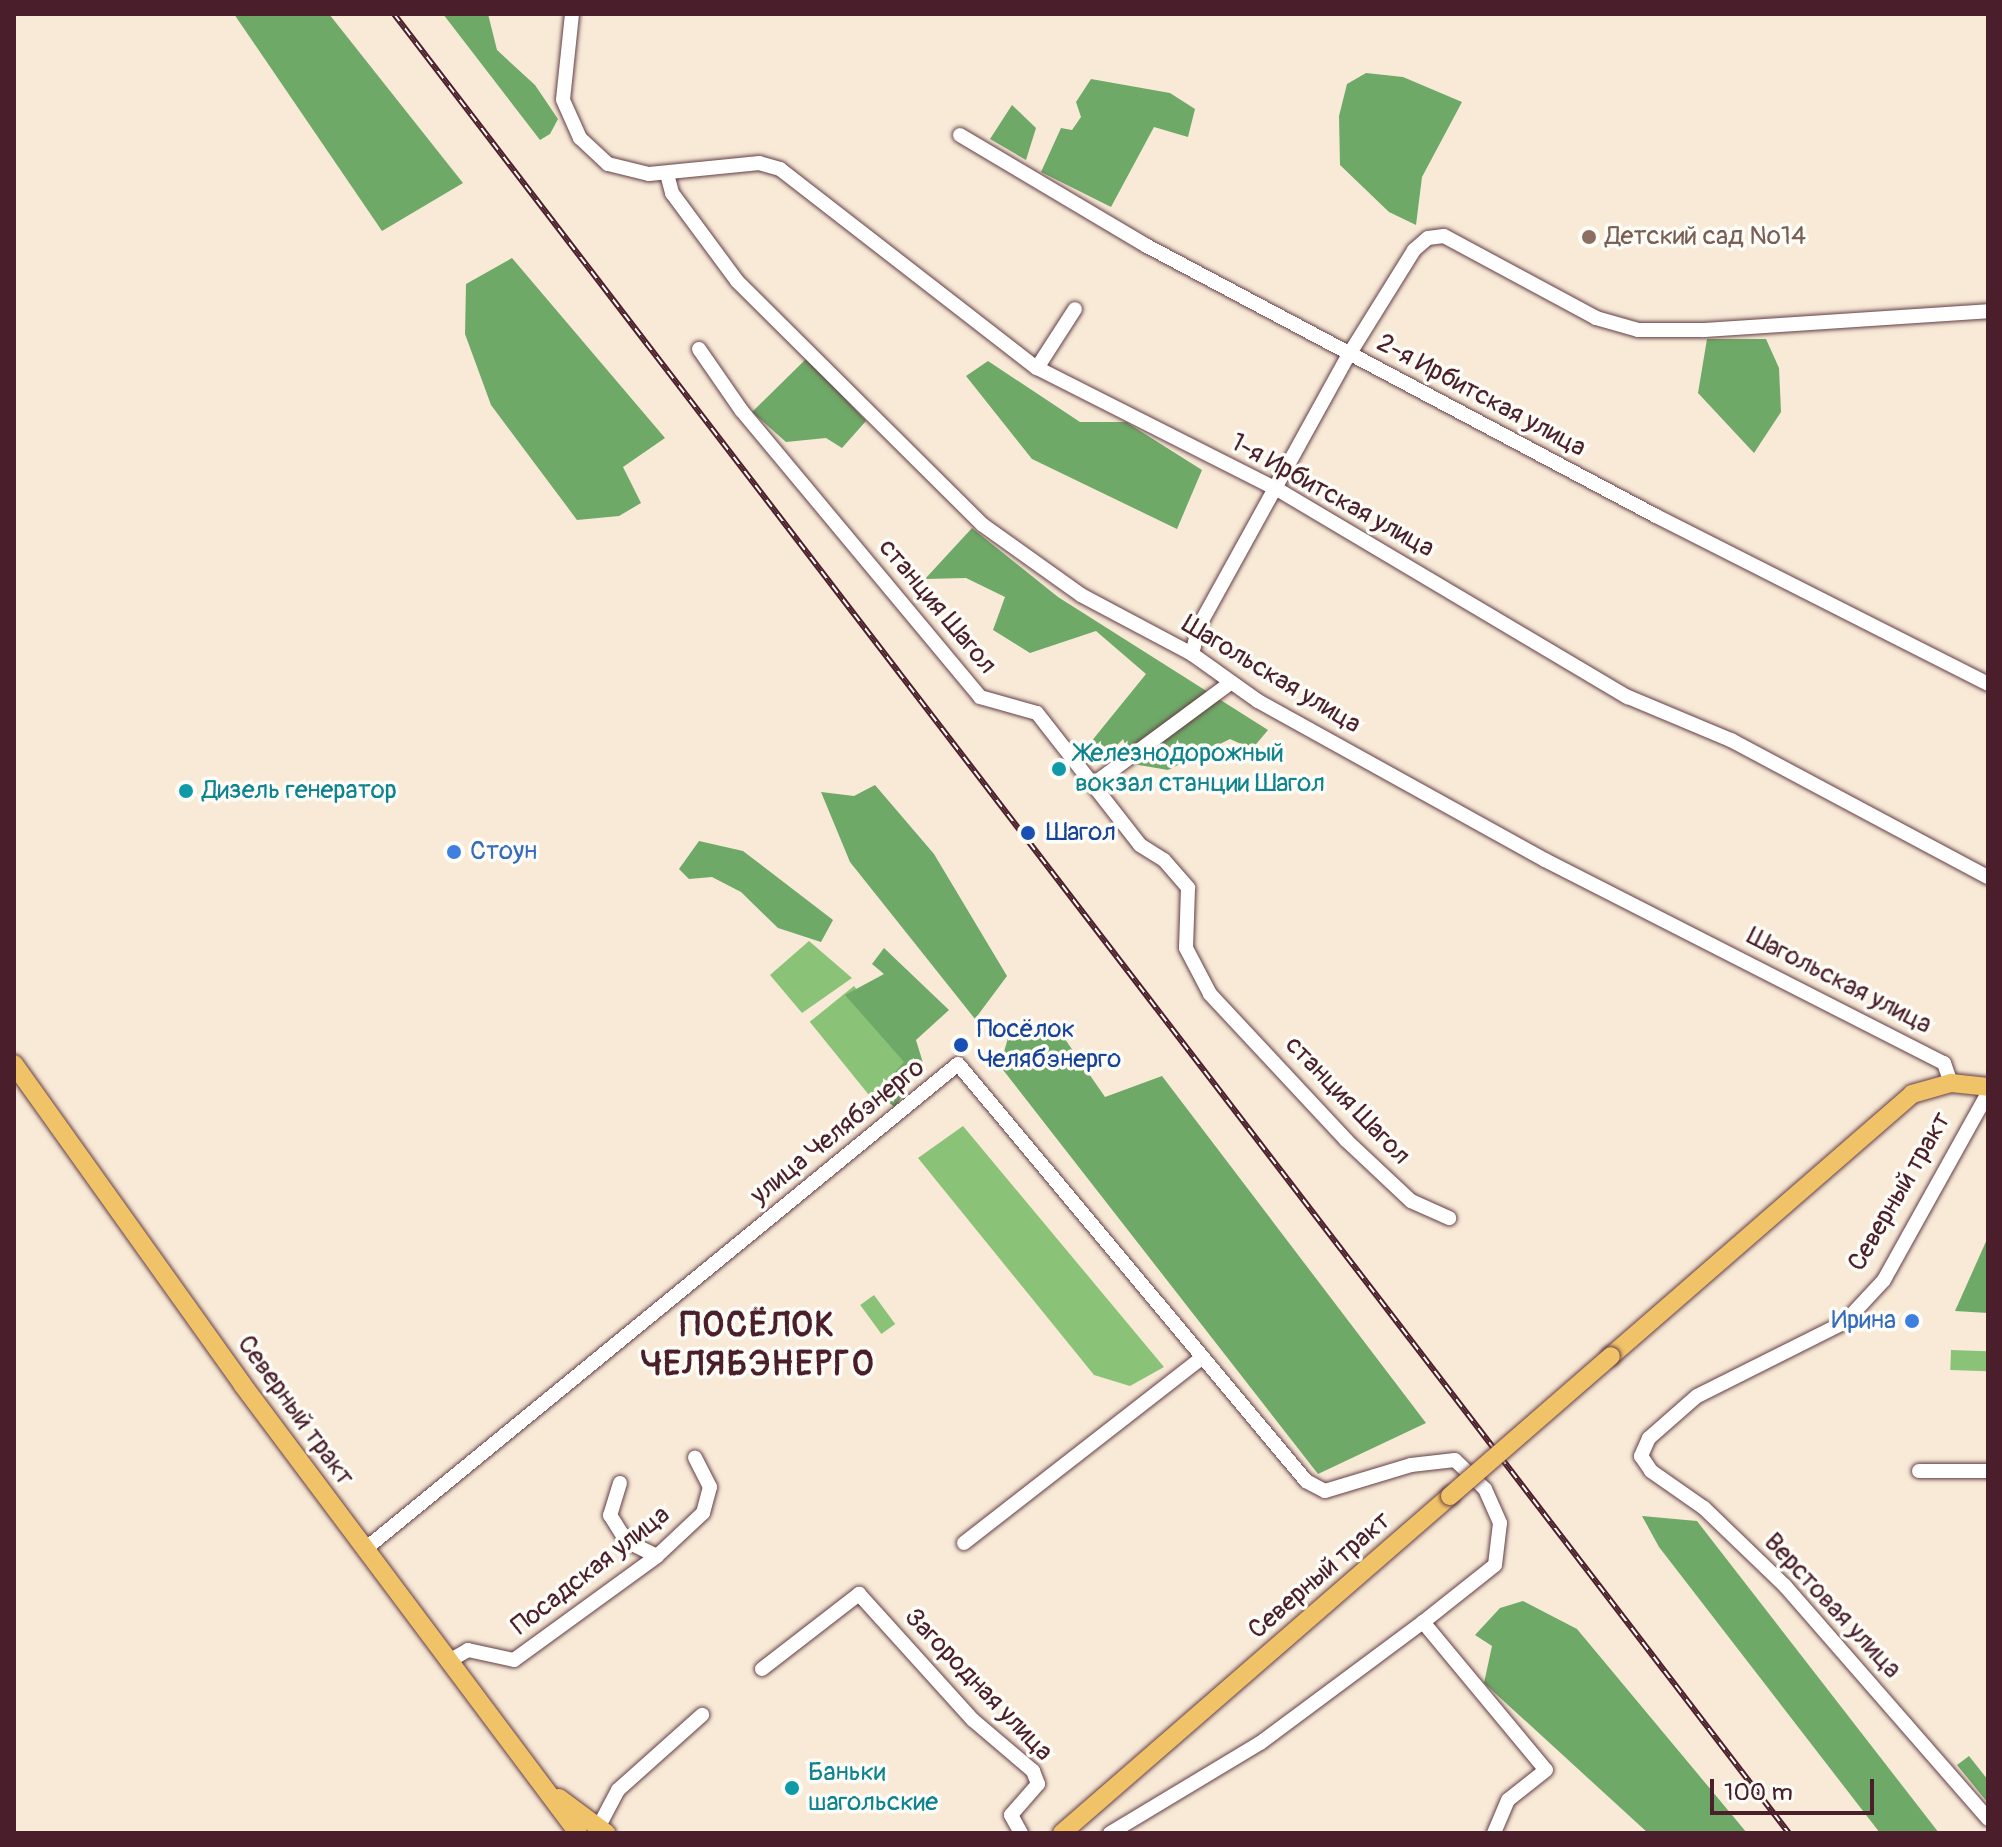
<!DOCTYPE html>
<html>
<head>
<meta charset="utf-8">
<style>
	body { margin:0 }
	#map { position:relative; width:2002px; height:1847px; overflow:hidden; background:#f8ead7; font-family:Pangolin,sans-serif }
	div>[style] { position:absolute }
	.green>* { inset:0; background:#8ac377; transform-origin:0 0 }
	.forest>* { inset:0; background:#6fa968 }
	.roads { filter:drop-shadow(0 0 2px #643d45) drop-shadow(0 0 2px #643d45) }
	.minor>* { height:14px; margin:-7px; padding:0 7px; transform-origin:7px; border-radius:7px; background:#fff }
	.major>* { height:18px; margin:-9px; padding:0 9px; transform-origin:9px; border-radius:9px; background:#f1c369 }
	.rail>* { height:6px; margin-top:-3px; transform-origin:0; background:repeating-linear-gradient(90deg,#fdfcf7 0 9px,#4a1f2b 0 18px); box-sizing:border-box; border-block:2px solid #4a1f2b }
	.bridges { filter:drop-shadow(0 0 2px #643d45) drop-shadow(0 0 2px #643d45) }
	.major-bridge>* { height:18px; margin:-9px; padding:0 9px; transform-origin:9px; border-radius:9px; background:#f1c369 }
	.dots>* { width:22px; height:22px; translate:-50% -50%; box-sizing:border-box; border:4px solid #fdfcf7; border-radius:50% }
	span { translate:-50% -50%; white-space:nowrap; text-align:center; line-height:1.15; -webkit-text-stroke:7px #fdfcf7; paint-order:stroke }
	.education-label { font-size:26px; color:#785e54 }
	.left { translate:0 -50%; text-align:left }
	.street-label { font-size:26px; color:#4a1f2b }
	.culture-label { font-size:26px; color:#0d838f }
	.transit-label { font-size:26px; color:#164399 }
	.shop-label { font-size:26px; color:#366cbe }
	.right { translate:-100% -50%; text-align:right }
	.district-label { font-size:34px; color:#4a1f2b; font-weight:700; letter-spacing:2px }
	.frame { position:absolute; inset:0; border:16px solid #4a1f2b; pointer-events:none }
	.scale { position:absolute; left:1710px; top:1779px; width:164px; height:36px; box-sizing:border-box; border:4px solid #4a1f2b; border-top:0; padding-left:10px; font-size:24px; line-height:28px; white-space:nowrap; color:#4a1f2b; -webkit-text-stroke:6px #fdfcf7; paint-order:stroke }
</style>
</head>
<body>
<div id="map">
	<div class="green">
		<i style="clip-path:polygon(809px 941px,852px 978px,802px 1013px,770px 975px)"></i>
		<i style="left:854px;top:986px;width:99px;height:57px;rotate:51deg"></i>
		<i style="clip-path:polygon(963px 1126px,1164px 1367px,1130px 1386px,1094px 1375px,918px 1158px)"></i>
		<i style="left:874px;top:1295px;width:36px;height:17px;rotate:54deg"></i>
		<i style="left:1951px;top:1350px;width:37px;height:20px;rotate:2deg"></i>
	</div>
	<div class="forest">
		<i style="clip-path:polygon(234px 14px,329px 14px,463px 183px,382px 231px)"></i>
		<i style="clip-path:polygon(443px 14px,488px 14px,497px 50px,535px 85px,558px 119px,550px 134px,540px 140px)"></i>
		<i style="clip-path:polygon(1366px 73px,1403px 77px,1462px 102px,1422px 177px,1416px 225px,1389px 212px,1340px 165px,1339px 116px,1347px 84px)"></i>
		<i style="clip-path:polygon(1091px 79px,1170px 93px,1195px 109px,1188px 137px,1154px 127px,1111px 207px,1041px 172px,1061px 128px,1072px 130px,1081px 117px,1076px 102px)"></i>
		<i style="clip-path:polygon(1012px 105px,1036px 128px,1026px 160px,990px 139px)"></i>
		<i style="clip-path:polygon(512px 258px,665px 438px,623px 467px,641px 503px,619px 516px,577px 520px,491px 405px,465px 334px,466px 284px)"></i>
		<i style="clip-path:polygon(1707px 339px,1766px 339px,1779px 368px,1781px 412px,1754px 453px,1698px 393px)"></i>
		<i style="clip-path:polygon(807px 358px,866px 421px,842px 448px,826px 438px,786px 442px,752px 412px)"></i>
		<i style="clip-path:polygon(988px 361px,1080px 422px,1126px 422px,1202px 470px,1177px 529px,1032px 459px,966px 376px)"></i>
		<i style="clip-path:polygon(972px 528px,1058px 597px,1268px 730px,1252px 749px,1230px 739px,1168px 770px,1133px 764px,1123px 739px,1104px 759px,1086px 748px,1146px 674px,1096px 631px,1030px 653px,993px 630px,1005px 597px,966px 578px,925px 579px)"></i>
		<i style="clip-path:polygon(875px 785px,934px 854px,1007px 976px,975px 1019px,850px 862px,821px 792px,854px 796px)"></i>
		<i style="clip-path:polygon(699px 841px,743px 851px,833px 920px,821px 942px,778px 928px,741px 892px,712px 877px,689px 879px,679px 869px)"></i>
		<i style="clip-path:polygon(884px 948px,949px 1010px,916px 1040px,923px 1063px,895px 1107px,875px 1094px,904px 1062px,845px 995px,884px 974px,872px 964px)"></i>
		<i style="clip-path:polygon(1058px 1029px,1105px 1097px,1162px 1076px,1426px 1423px,1318px 1474px,1000px 1066px,1010px 1031px)"></i>
		<i style="clip-path:polygon(1988px 1237px,1988px 1313px,1955px 1311px)"></i>
		<i style="clip-path:polygon(1642px 1516px,1697px 1521px,1939px 1833px,1880px 1833px,1659px 1547px)"></i>
		<i style="clip-path:polygon(1523px 1601px,1577px 1629px,1747px 1833px,1648px 1833px,1484px 1683px,1492px 1646px,1475px 1635px,1500px 1608px)"></i>
		<i style="clip-path:polygon(1969px 1756px,1988px 1780px,1988px 1803px,1957px 1765px)"></i>
	</div>
	<div class="roads">
		<div class="minor">
			<i style="left:572px;top:14px;width:86px;rotate:96deg"></i>
			<i style="left:563px;top:100px;width:42px;rotate:65.9deg"></i>
			<i style="left:580px;top:138px;width:38px;rotate:43deg"></i>
			<i style="left:608px;top:164px;width:42px;rotate:13.7deg"></i>
			<i style="left:649px;top:174px;width:111px;rotate:-5.7deg"></i>
			<i style="left:759px;top:163px;width:22px;rotate:16deg"></i>
			<i style="left:780px;top:169px;width:325px;rotate:37.8deg"></i>
			<i style="left:1037px;top:368px;width:269px;rotate:26.8deg"></i>
			<i style="left:1277px;top:489px;width:408px;rotate:30.7deg"></i>
			<i style="left:1628px;top:697px;width:112px;rotate:22.7deg"></i>
			<i style="left:1731px;top:740px;width:291px;rotate:28.1deg"></i>
			<i style="left:960px;top:135px;width:217px;rotate:30.7deg"></i>
			<i style="left:1147px;top:246px;width:576px;rotate:27.94deg"></i>
			<i style="left:1656px;top:516px;width:372px;rotate:26.8deg"></i>
			<i style="left:667px;top:174px;width:20px;rotate:75deg"></i>
			<i style="left:672px;top:193px;width:109px;rotate:53.5deg"></i>
			<i style="left:737px;top:281px;width:346px;rotate:44.8deg"></i>
			<i style="left:983px;top:525px;width:120px;rotate:35.5deg"></i>
			<i style="left:1081px;top:595px;width:126px;rotate:28deg"></i>
			<i style="left:1192px;top:654px;width:81px;rotate:35.5deg"></i>
			<i style="left:1258px;top:701px;width:328px;rotate:29deg"></i>
			<i style="left:1545px;top:860px;width:448px;rotate:27deg"></i>
			<i style="left:1944px;top:1063px;width:21px;rotate:71deg"></i>
			<i style="left:699px;top:349px;width:75px;rotate:55.3deg"></i>
			<i style="left:742px;top:411px;width:372px;rotate:50.2deg"></i>
			<i style="left:980px;top:697px;width:59px;rotate:15.7deg"></i>
			<i style="left:1037px;top:713px;width:167px;rotate:52deg"></i>
			<i style="left:1140px;top:845px;width:28px;rotate:32deg"></i>
			<i style="left:1164px;top:860px;width:37px;rotate:49deg"></i>
			<i style="left:1188px;top:888px;width:60px;rotate:91.9deg"></i>
			<i style="left:1186px;top:948px;width:52px;rotate:62.4deg"></i>
			<i style="left:1210px;top:994px;width:200px;rotate:47deg"></i>
			<i style="left:1346px;top:1140px;width:89px;rotate:43.2deg"></i>
			<i style="left:1411px;top:1201px;width:42px;rotate:24.1deg"></i>
			<i style="left:1037px;top:368px;width:70px;rotate:-57.2deg"></i>
			<i style="left:1192px;top:654px;width:29px;rotate:-76deg"></i>
			<i style="left:1199px;top:626px;width:312px;rotate:-61.1deg"></i>
			<i style="left:1350px;top:353px;width:121px;rotate:-58.1deg"></i>
			<i style="left:1414px;top:250px;width:18px;rotate:-41deg"></i>
			<i style="left:1428px;top:238px;width:16px;rotate:-7deg"></i>
			<i style="left:1444px;top:236px;width:173px;rotate:28.3deg"></i>
			<i style="left:1596px;top:318px;width:44px;rotate:15.9deg"></i>
			<i style="left:1638px;top:330px;width:66px"></i>
			<i style="left:1704px;top:330px;width:285px;rotate:-3.8deg"></i>
			<i style="left:1095px;top:783px;width:168px;rotate:-36.5deg"></i>
			<i style="left:1988px;top:1093px;width:214px;rotate:119.1deg"></i>
			<i style="left:1884px;top:1280px;width:57px;rotate:132.9deg"></i>
			<i style="left:1845px;top:1322px;width:165px;rotate:153.4deg"></i>
			<i style="left:1697px;top:1396px;width:64px;rotate:138.8deg"></i>
			<i style="left:1649px;top:1438px;width:20px;rotate:114deg"></i>
			<i style="left:1641px;top:1456px;width:18px;rotate:56deg"></i>
			<i style="left:1651px;top:1471px;width:65px;rotate:34.9deg"></i>
			<i style="left:1704px;top:1508px;width:112px;rotate:43.9deg"></i>
			<i style="left:1785px;top:1586px;width:309px;rotate:48.9deg"></i>
			<i style="left:1919px;top:1471px;width:69px"></i>
			<i style="left:620px;top:1483px;width:34px;rotate:107deg"></i>
			<i style="left:610px;top:1515px;width:31px;rotate:58deg"></i>
			<i style="left:626px;top:1541px;width:34px;rotate:26deg"></i>
			<i style="left:964px;top:1543px;width:301px;rotate:-37.9deg"></i>
			<i style="left:364px;top:1550px;width:767px;rotate:-39.29deg"></i>
			<i style="left:958px;top:1064px;width:543px;rotate:50.15deg"></i>
			<i style="left:1306px;top:1481px;width:21px;rotate:28deg"></i>
			<i style="left:1325px;top:1491px;width:90px;rotate:-16.8deg"></i>
			<i style="left:1411px;top:1465px;width:44px;rotate:-6.5deg"></i>
			<i style="left:1455px;top:1460px;width:42px;rotate:44deg"></i>
			<i style="left:1485px;top:1489px;width:37px;rotate:66deg"></i>
			<i style="left:1500px;top:1523px;width:42px;rotate:96.8deg"></i>
			<i style="left:1495px;top:1565px;width:92px;rotate:141.6deg"></i>
			<i style="left:1423px;top:1622px;width:203px;rotate:143.4deg"></i>
			<i style="left:1260px;top:1743px;width:175px;rotate:149deg"></i>
			<i style="left:1423px;top:1622px;width:192px;rotate:50.3deg"></i>
			<i style="left:1546px;top:1770px;width:48px;rotate:141.7deg"></i>
			<i style="left:1508px;top:1800px;width:36px;rotate:113deg"></i>
			<i style="left:449px;top:1661px;width:22px;rotate:-30deg"></i>
			<i style="left:468px;top:1650px;width:47px;rotate:12.3deg"></i>
			<i style="left:514px;top:1660px;width:177px;rotate:-36deg"></i>
			<i style="left:657px;top:1556px;width:63px;rotate:-43.1deg"></i>
			<i style="left:703px;top:1513px;width:27px;rotate:-75deg"></i>
			<i style="left:710px;top:1487px;width:33px;rotate:-117deg"></i>
			<i style="left:762px;top:1669px;width:123px;rotate:-37.7deg"></i>
			<i style="left:859px;top:1594px;width:170px;rotate:47.9deg"></i>
			<i style="left:973px;top:1720px;width:79px;rotate:40.4deg"></i>
			<i style="left:1033px;top:1771px;width:14px;rotate:69deg"></i>
			<i style="left:1038px;top:1784px;width:41px;rotate:131.1deg"></i>
			<i style="left:1011px;top:1815px;width:21px;rotate:61deg"></i>
			<i style="left:598px;top:1828px;width:43px;rotate:-62.2deg"></i>
			<i style="left:618px;top:1790px;width:113px;rotate:-41.8deg"></i>
		</div>
		<div class="major">
			<i style="left:14px;top:1064px;width:393px;rotate:54.5deg"></i>
			<i style="left:242px;top:1384px;width:561px;rotate:53.19deg"></i>
			<i style="left:1611px;top:1356px;width:399px;rotate:-41deg"></i>
			<i style="left:1912px;top:1094px;width:41px;rotate:-15.8deg"></i>
			<i style="left:1951px;top:1083px;width:37px;rotate:6deg"></i>
			<i style="left:559px;top:1798px;width:59px;rotate:36.7deg"></i>
			<i style="left:1062px;top:1833px;width:514px;rotate:-40.98deg"></i>
		</div>
	</div>
	<div class="rail">
		<i style="left:394px;top:14px;width:2292px;rotate:52.52deg"></i>
	</div>
	<div class="bridges">
		<div class="major-bridge">
			<i style="left:1450px;top:1496px;width:213px;rotate:-41deg"></i>
		</div>
	</div>
	<div class="dots">
		<i style="left:1589px;top:237px;background:#8d6e63"></i>
		<i style="left:1059px;top:769px;background:#0f9aa8"></i>
		<i style="left:186px;top:791px;background:#0f9aa8"></i>
		<i style="left:1028px;top:833px;background:#1a4fb4"></i>
		<i style="left:454px;top:852px;background:#3f7fe0"></i>
		<i style="left:961px;top:1045px;background:#1a4fb4"></i>
		<i style="left:1912px;top:1321px;background:#3f7fe0"></i>
		<i style="left:792px;top:1788px;background:#0f9aa8"></i>
	</div>
	<div class="education-label">
		<span class="left" style="left:1605px;top:237px">Детский сад №14</span>
	</div>
	<div class="street-label">
		<span style="left:1481px;top:396px;rotate:28deg">2-я Ирбитская улица</span>
		<span style="left:1332px;top:496px;rotate:29deg">1-я Ирбитская улица</span>
		<span style="left:937px;top:607px;rotate:50deg">станция Шагол</span>
		<span style="left:1271px;top:675px;rotate:31deg">Шагольская улица</span>
		<span style="left:1839px;top:981px;rotate:27deg">Шагольская улица</span>
		<span style="left:1347px;top:1101px;rotate:46deg">станция Шагол</span>
		<span style="left:838px;top:1132px;rotate:-39deg">улица Челябэнерго</span>
		<span style="left:1900px;top:1192px;rotate:-60deg">Северный тракт</span>
		<span style="left:295px;top:1411px;rotate:54deg">Северный тракт</span>
		<span style="left:591px;top:1571px;rotate:-38deg">Посадская улица</span>
		<span style="left:1320px;top:1576px;rotate:-41deg">Северный тракт</span>
		<span style="left:1832px;top:1606px;rotate:47deg">Верстовая улица</span>
		<span style="left:978px;top:1685px;rotate:46deg">Загородная улица</span>
	</div>
	<div class="culture-label">
		<span class="left" style="left:1075px;top:769px">Железнодорожный<br>вокзал станции Шагол</span>
		<span class="left" style="left:202px;top:791px">Дизель генератор</span>
		<span class="left" style="left:808px;top:1788px">Баньки<br>шагольские</span>
	</div>
	<div class="transit-label">
		<span class="left" style="left:1046px;top:833px">Шагол</span>
		<span class="left" style="left:977px;top:1045px">Посёлок<br>Челябэнерго</span>
	</div>
	<div class="shop-label">
		<span class="left" style="left:470px;top:852px">Стоун</span>
		<span class="right" style="left:1896px;top:1321px">Ирина</span>
	</div>
	<div class="district-label">
		<span style="left:758px;top:1345px">ПОСЁЛОК<br>ЧЕЛЯБЭНЕРГО</span>
	</div>
	<div class="frame"></div>
	<div class="scale">100 m</div>
</div>
</body>
</html>
